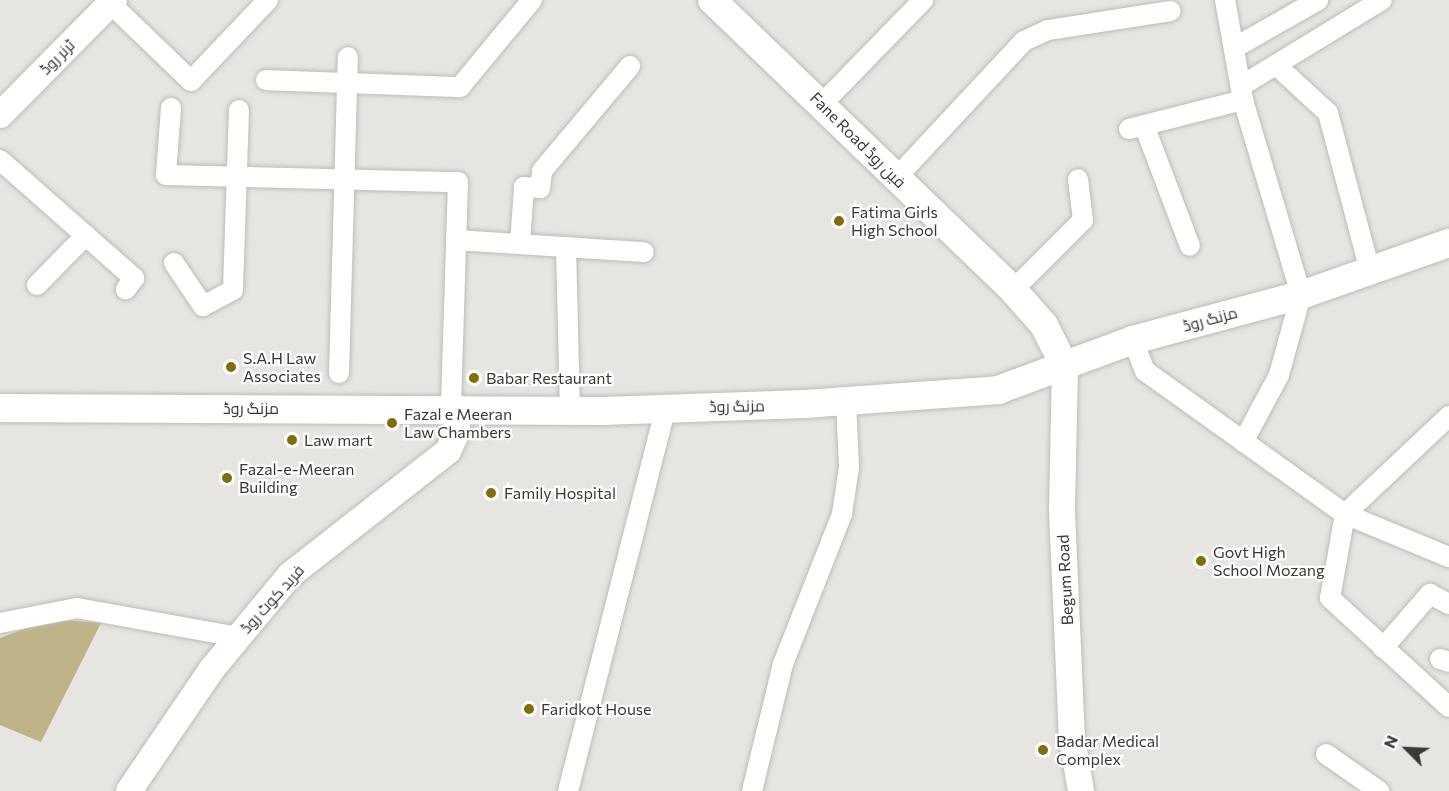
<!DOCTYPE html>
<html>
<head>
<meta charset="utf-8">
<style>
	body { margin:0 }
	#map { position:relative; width:1449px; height:791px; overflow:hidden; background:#e6e5e1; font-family:Commissioner,Cairo,sans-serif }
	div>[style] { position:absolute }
	.green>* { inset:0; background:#bdb387 }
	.roads { filter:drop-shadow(0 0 2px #bdbcb7) drop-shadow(0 0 2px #bdbcb7) }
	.minor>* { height:20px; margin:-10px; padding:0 10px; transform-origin:10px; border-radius:10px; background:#fff }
	.tertiary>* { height:26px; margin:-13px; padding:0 13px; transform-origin:13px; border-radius:13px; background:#fff }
	.secondary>* { height:28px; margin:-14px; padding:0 14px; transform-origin:14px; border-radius:14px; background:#fff }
	.dots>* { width:16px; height:16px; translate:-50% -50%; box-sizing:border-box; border:3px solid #fff; border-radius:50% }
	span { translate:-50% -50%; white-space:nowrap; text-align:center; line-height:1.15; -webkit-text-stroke:4.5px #fff; paint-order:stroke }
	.street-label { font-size:16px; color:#3a3937 }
	.poi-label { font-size:16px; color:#3a3937 }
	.left { translate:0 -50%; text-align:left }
	.north { position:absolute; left:1377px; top:719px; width:60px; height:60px; -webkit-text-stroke:4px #fff; paint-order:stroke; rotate:294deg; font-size:16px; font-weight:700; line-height:24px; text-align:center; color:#3a3937 }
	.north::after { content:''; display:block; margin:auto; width:21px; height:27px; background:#3a3937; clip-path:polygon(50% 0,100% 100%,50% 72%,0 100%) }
</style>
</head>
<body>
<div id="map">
	<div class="green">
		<i style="clip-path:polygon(51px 619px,101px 623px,41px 742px,0 725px,0 638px)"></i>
	</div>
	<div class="roads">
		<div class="minor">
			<i style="left:1225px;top:0;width:102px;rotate:79.8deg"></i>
			<i style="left:1243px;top:100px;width:203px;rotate:73.4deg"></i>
			<i style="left:1301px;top:295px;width:83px;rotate:105.4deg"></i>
			<i style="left:1279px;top:375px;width:76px;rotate:118.2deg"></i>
			<i style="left:111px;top:4px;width:111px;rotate:43.9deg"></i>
			<i style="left:191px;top:81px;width:112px;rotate:-46.5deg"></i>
			<i style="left:1234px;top:48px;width:97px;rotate:-29.7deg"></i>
			<i style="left:1276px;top:65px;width:71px;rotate:42.7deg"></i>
			<i style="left:1328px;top:113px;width:163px;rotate:75.1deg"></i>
			<i style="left:266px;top:80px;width:194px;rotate:2.1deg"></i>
			<i style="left:460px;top:87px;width:113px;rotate:-50.4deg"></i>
			<i style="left:1241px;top:86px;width:165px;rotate:-31.4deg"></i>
			<i style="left:823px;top:103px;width:144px;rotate:-45.8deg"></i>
			<i style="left:171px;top:108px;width:67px;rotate:94.3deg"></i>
			<i style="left:166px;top:175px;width:292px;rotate:1.4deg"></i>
			<i style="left:458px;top:182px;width:226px;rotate:91.8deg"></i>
			<i style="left:1144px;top:125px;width:129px;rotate:69.2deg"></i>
			<i style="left:1129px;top:129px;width:118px;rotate:-14.3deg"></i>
			<i style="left:0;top:160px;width:179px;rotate:41.4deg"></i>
			<i style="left:134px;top:278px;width:14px;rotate:126deg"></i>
			<i style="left:897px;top:177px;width:186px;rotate:-47deg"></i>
			<i style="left:1024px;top:41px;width:26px;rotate:-25deg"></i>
			<i style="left:1048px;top:30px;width:124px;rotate:-8.8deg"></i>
			<i style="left:456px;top:240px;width:188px;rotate:3.7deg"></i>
			<i style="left:520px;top:244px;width:57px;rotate:-86deg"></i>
			<i style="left:524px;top:187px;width:16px;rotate:4deg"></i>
			<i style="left:540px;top:188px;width:17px;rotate:-83deg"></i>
			<i style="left:542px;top:171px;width:137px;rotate:-50deg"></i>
			<i style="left:566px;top:247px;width:164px;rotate:88.6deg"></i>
			<i style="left:174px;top:263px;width:52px;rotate:56deg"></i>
			<i style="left:203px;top:306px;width:34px;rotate:-28deg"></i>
			<i style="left:233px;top:290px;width:180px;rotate:-88.1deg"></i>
			<i style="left:37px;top:285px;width:70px;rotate:-45.6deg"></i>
			<i style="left:1013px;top:290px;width:99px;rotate:-45deg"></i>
			<i style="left:1083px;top:220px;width:41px;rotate:-97deg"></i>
			<i style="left:1133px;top:340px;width:33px;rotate:69deg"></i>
			<i style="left:1145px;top:371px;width:246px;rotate:35.6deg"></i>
			<i style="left:1345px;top:514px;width:113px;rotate:22.5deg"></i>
			<i style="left:339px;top:373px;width:316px;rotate:-88.4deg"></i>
			<i style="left:1345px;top:514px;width:85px;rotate:100.1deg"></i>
			<i style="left:1330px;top:598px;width:161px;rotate:42.5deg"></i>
			<i style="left:1345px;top:514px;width:143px;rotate:-43.3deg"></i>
			<i style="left:0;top:623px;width:78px;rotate:-11deg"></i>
			<i style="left:77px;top:608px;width:164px;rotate:10.2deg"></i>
			<i style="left:1383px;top:648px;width:72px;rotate:-49deg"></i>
			<i style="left:1430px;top:594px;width:21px;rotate:28deg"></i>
			<i style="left:1440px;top:659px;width:9px;rotate:18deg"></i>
			<i style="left:1326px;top:754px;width:65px;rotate:34.9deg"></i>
			<i style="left:568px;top:791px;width:396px;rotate:-75.7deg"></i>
			<i style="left:752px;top:791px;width:131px;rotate:-76.3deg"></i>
			<i style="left:783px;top:664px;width:161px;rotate:-68.5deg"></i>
			<i style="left:842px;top:514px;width:48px;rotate:-81.5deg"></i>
			<i style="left:849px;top:467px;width:66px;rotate:-92.6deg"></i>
		</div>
		<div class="tertiary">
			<i style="left:0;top:115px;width:162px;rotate:-45.3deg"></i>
			<i style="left:1065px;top:367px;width:144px;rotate:91.2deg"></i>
			<i style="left:1062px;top:511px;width:228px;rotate:87.5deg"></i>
			<i style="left:1072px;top:739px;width:53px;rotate:80.2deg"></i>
			<i style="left:129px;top:791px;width:148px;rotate:-55.8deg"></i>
			<i style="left:212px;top:669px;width:122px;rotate:-50.3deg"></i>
			<i style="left:290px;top:575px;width:201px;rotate:-38.1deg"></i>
			<i style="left:448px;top:451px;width:21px;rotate:-65deg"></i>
			<i style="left:457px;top:432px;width:24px;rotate:-88deg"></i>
		</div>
		<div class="secondary">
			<i style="left:712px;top:0;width:418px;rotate:43.9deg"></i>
			<i style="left:1013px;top:290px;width:47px;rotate:48.5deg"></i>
			<i style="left:1044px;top:325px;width:47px;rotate:63.4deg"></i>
			<i style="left:0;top:408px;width:602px;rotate:0.29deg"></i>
			<i style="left:602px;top:411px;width:203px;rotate:-2deg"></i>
			<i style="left:805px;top:404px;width:194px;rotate:-4.1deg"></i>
			<i style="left:998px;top:390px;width:144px;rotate:-20.3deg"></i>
			<i style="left:1133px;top:340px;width:174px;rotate:-15deg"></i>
			<i style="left:1301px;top:295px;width:157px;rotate:-19.4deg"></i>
		</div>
	</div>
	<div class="dots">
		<i style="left:839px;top:221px;background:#806e0b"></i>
		<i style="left:231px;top:367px;background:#806e0b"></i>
		<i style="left:474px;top:378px;background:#806e0b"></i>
		<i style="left:392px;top:423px;background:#806e0b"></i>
		<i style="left:292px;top:440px;background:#806e0b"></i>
		<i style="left:227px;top:478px;background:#806e0b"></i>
		<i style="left:491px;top:493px;background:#806e0b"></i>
		<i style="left:1201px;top:561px;background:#806e0b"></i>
		<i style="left:529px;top:709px;background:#806e0b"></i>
		<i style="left:1043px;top:750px;background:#806e0b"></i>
	</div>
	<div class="street-label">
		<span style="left:57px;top:57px;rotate:-45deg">ٹرنر روڈ</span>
		<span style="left:858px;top:140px;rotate:45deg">Fane Road فین روڈ</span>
		<span style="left:1210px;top:319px;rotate:-15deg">مزنگ روڈ</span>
		<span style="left:737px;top:406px;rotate:-1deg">مزنگ روڈ</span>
		<span style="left:251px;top:408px">مزنگ روڈ</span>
		<span style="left:1065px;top:580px;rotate:-93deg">Begum Road</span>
		<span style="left:272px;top:599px;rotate:-48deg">فرید کوٹ روڈ</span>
	</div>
	<div class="poi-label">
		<span class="left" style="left:851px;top:221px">Fatima Girls<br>High School</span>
		<span class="left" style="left:243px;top:367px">S.A.H Law<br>Associates</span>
		<span class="left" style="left:486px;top:378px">Babar Restaurant</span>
		<span class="left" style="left:404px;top:423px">Fazal e Meeran<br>Law Chambers</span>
		<span class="left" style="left:304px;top:440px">Law mart</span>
		<span class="left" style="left:239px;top:478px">Fazal-e-Meeran<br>Building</span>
		<span class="left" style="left:504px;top:493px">Family Hospital</span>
		<span class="left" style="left:1213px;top:561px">Govt High<br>School Mozang</span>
		<span class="left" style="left:541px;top:709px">Faridkot House</span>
		<span class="left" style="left:1056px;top:750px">Badar Medical<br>Complex</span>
	</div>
	<div class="north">N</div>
</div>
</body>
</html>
